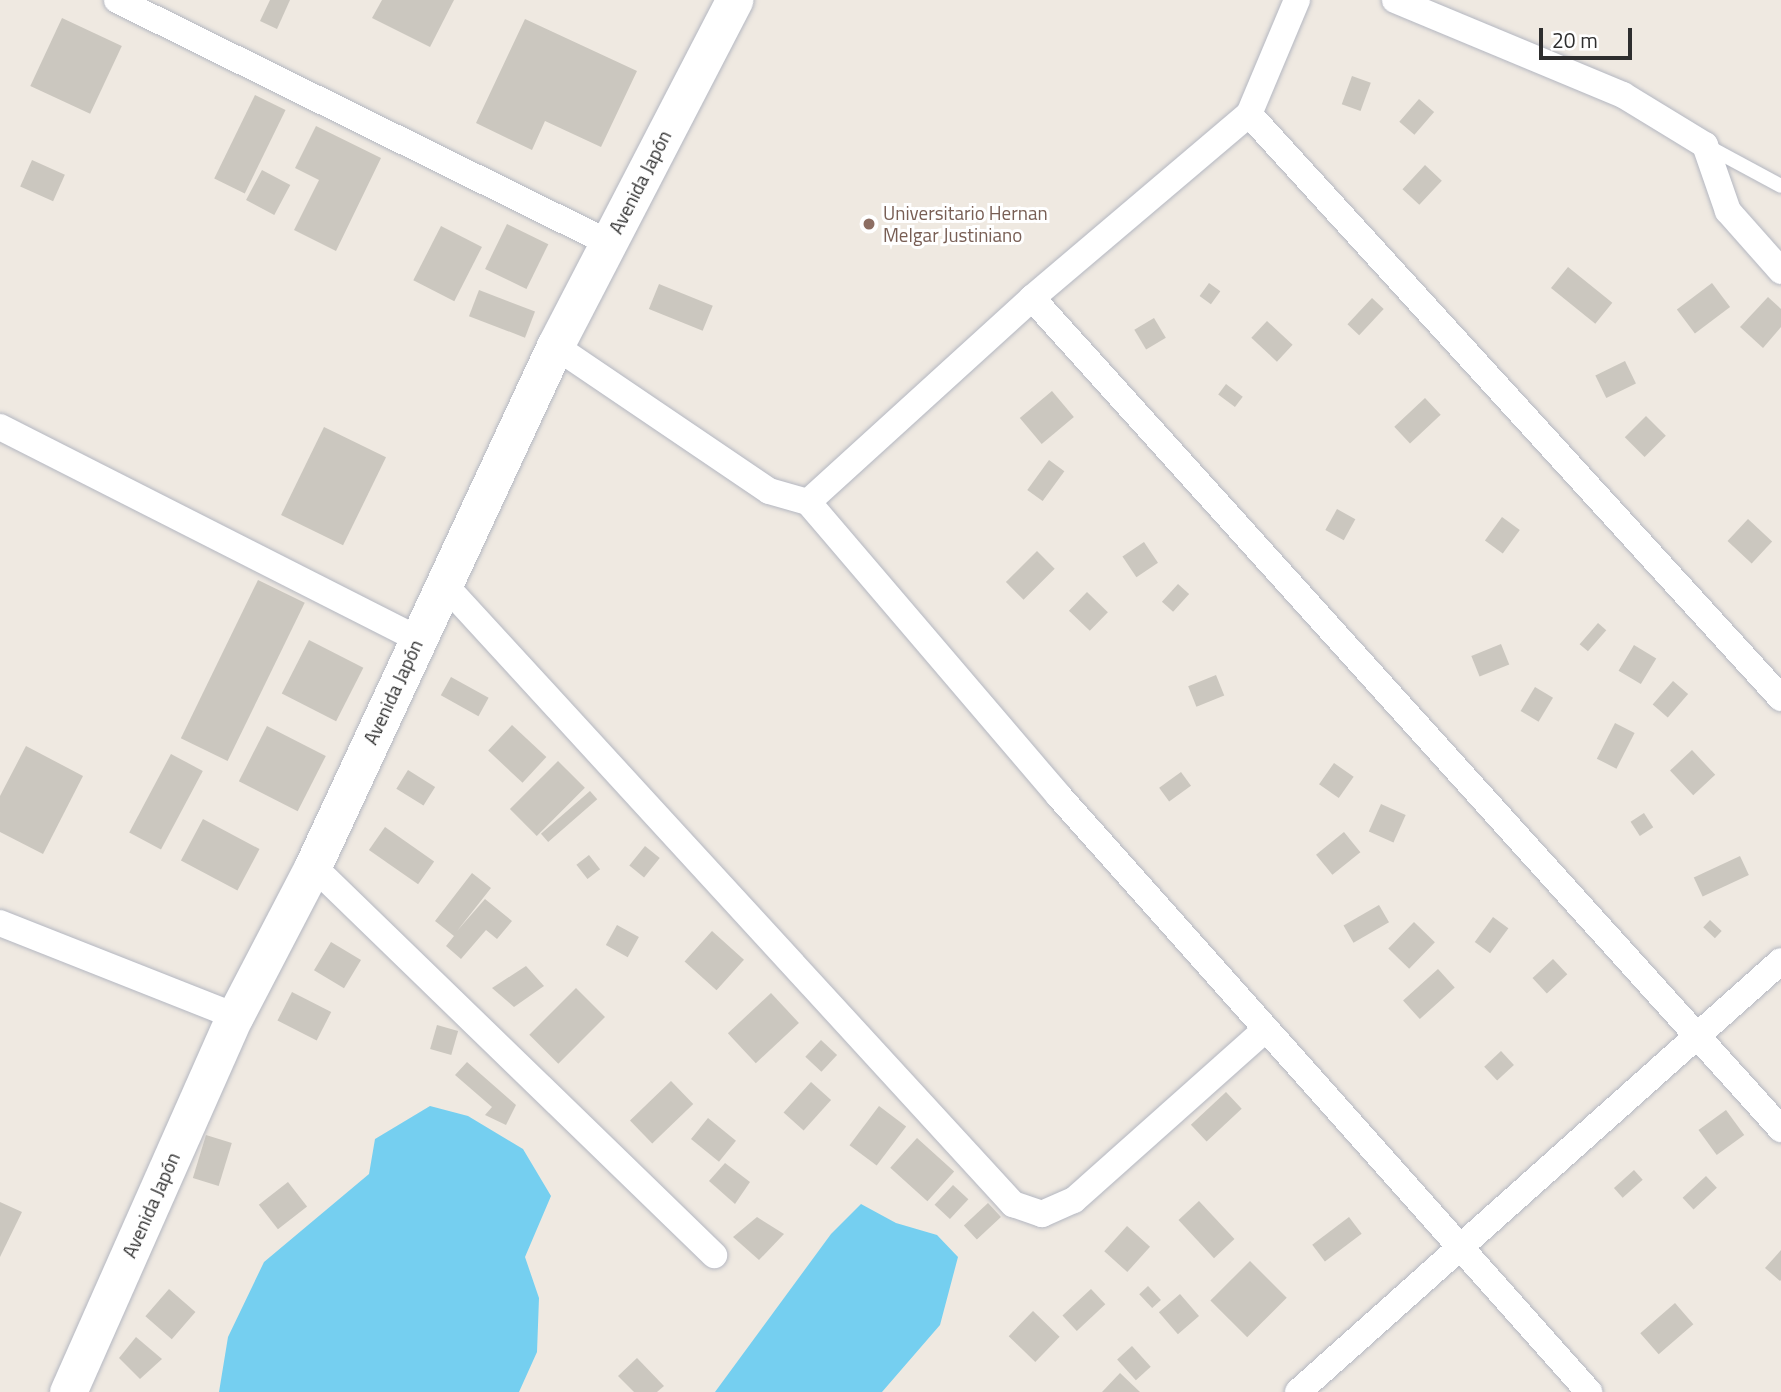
<!DOCTYPE html>
<html>
<head>
<meta charset="utf-8">
<style>
	body { margin:0 }
	#map { position:relative; width:1781px; height:1392px; overflow:hidden; background:#efe9e1; font-family:"Titillium Web",sans-serif }
	div>[style] { position:absolute }
	.water>* { inset:0; background:#75cff0 }
	.building>* { inset:0; background:#cbc7bf; transform-origin:0 0 }
	.roads { filter:drop-shadow(0 0 2px #b4b7c1) drop-shadow(0 0 2px #b4b7c1) }
	.lane>* { height:14px; margin:-7px; padding:0 7px; transform-origin:7px; border-radius:7px; background:#fff }
	.street>* { height:26px; margin:-13px; padding:0 13px; transform-origin:13px; border-radius:13px; background:#fff }
	.secondary>* { height:37px; margin:-18.5px; padding:0 18.5px; transform-origin:18.5px; border-radius:18.5px; background:#fff }
	.dots>* { width:19px; height:19px; translate:-50% -50%; box-sizing:border-box; border:4px solid #fff; border-radius:50% }
	span { translate:-50% -50%; white-space:nowrap; text-align:center; line-height:1.15; -webkit-text-stroke:6px #fff; paint-order:stroke }
	.street-label { font-size:19px; color:#2e2e2e }
	.education-label { font-size:19px; color:#785e54 }
	.left { translate:0 -50%; text-align:left }
	.scale { position:absolute; left:1539px; top:28px; width:93px; height:32px; box-sizing:border-box; border:4px solid #2e2e2e; border-top:0; padding-left:9px; font-size:21px; line-height:24px; white-space:nowrap; color:#2e2e2e; -webkit-text-stroke:5px #fff; paint-order:stroke }
</style>
</head>
<body>
<div id="map">
	<div class="water">
		<i style="clip-path:polygon(430px 1106px,468px 1116px,523px 1149px,551px 1196px,525px 1257px,539px 1298px,537px 1352px,519px 1392px,219px 1392px,228px 1337px,264px 1262px,369px 1174px,375px 1139px)"></i>
		<i style="clip-path:polygon(861px 1204px,896px 1223px,937px 1235px,958px 1257px,940px 1325px,882px 1392px,715px 1392px,831px 1234px)"></i>
	</div>
	<div class="building">
		<i style="clip-path:polygon(270px 0,290px 0,277px 29px,260px 21px)"></i>
		<i style="clip-path:polygon(382px 0,454px 0,430px 47px,372px 18px)"></i>
		<i style="left:62px;top:18px;width:66px;height:75px;rotate:25deg"></i>
		<i style="clip-path:polygon(525px 19px,637px 71px,601px 147px,545px 121px,532px 150px,476px 123px)"></i>
		<i style="left:1352px;top:76px;width:20px;height:30px;rotate:20deg"></i>
		<i style="left:255px;top:95px;width:34px;height:93px;rotate:26deg"></i>
		<i style="left:1419px;top:99px;width:20px;height:30px;rotate:41deg"></i>
		<i style="clip-path:polygon(316px 126px,381px 158px,336px 251px,294px 230px,319px 180px,295px 168px)"></i>
		<i style="left:32px;top:160px;width:36px;height:29px;rotate:24deg"></i>
		<i style="left:1425px;top:165px;width:23px;height:33px;rotate:43deg"></i>
		<i style="left:262px;top:170px;width:32px;height:34px;rotate:28deg"></i>
		<i style="left:507px;top:224px;width:46px;height:50px;rotate:26deg"></i>
		<i style="left:441px;top:226px;width:46px;height:61px;rotate:27deg"></i>
		<i style="left:1568px;top:267px;width:57px;height:27px;rotate:39deg"></i>
		<i style="left:1209px;top:283px;width:14px;height:16px;rotate:36deg"></i>
		<i style="left:1712px;top:283px;width:30px;height:44px;rotate:53deg"></i>
		<i style="left:659px;top:284px;width:58px;height:27px;rotate:22deg"></i>
		<i style="left:479px;top:290px;width:60px;height:28px;rotate:21deg"></i>
		<i style="clip-path:polygon(1768px 297px,1781px 309px,1781px 327px,1763px 348px,1740px 327px)"></i>
		<i style="left:1372px;top:298px;width:16px;height:36px;rotate:43deg"></i>
		<i style="left:1154px;top:318px;width:23px;height:23px;rotate:59deg"></i>
		<i style="left:1267px;top:321px;width:35px;height:23px;rotate:43deg"></i>
		<i style="left:1625px;top:361px;width:25px;height:33px;rotate:64deg"></i>
		<i style="left:1226px;top:384px;width:21px;height:13px;rotate:37deg"></i>
		<i style="left:1052px;top:391px;width:34px;height:42px;rotate:50deg"></i>
		<i style="left:1425px;top:398px;width:23px;height:42px;rotate:47deg"></i>
		<i style="left:1646px;top:416px;width:28px;height:30px;rotate:45deg"></i>
		<i style="left:324px;top:427px;width:69px;height:98px;rotate:26deg"></i>
		<i style="left:1049px;top:460px;width:19px;height:37px;rotate:36deg"></i>
		<i style="left:1337px;top:509px;width:21px;height:24px;rotate:29deg"></i>
		<i style="left:1502px;top:517px;width:22px;height:29px;rotate:36deg"></i>
		<i style="left:1748px;top:519px;width:33px;height:30px;rotate:43deg"></i>
		<i style="left:1144px;top:542px;width:25px;height:26px;rotate:56deg"></i>
		<i style="left:1037px;top:551px;width:25px;height:44px;rotate:45deg"></i>
		<i style="left:258px;top:580px;width:52px;height:176px;rotate:26deg"></i>
		<i style="left:1178px;top:584px;width:15px;height:24px;rotate:42deg"></i>
		<i style="left:1087px;top:592px;width:29px;height:26px;rotate:44deg"></i>
		<i style="left:1598px;top:623px;width:11px;height:28px;rotate:41deg"></i>
		<i style="left:309px;top:640px;width:61px;height:60px;rotate:27deg"></i>
		<i style="left:1501px;top:644px;width:22px;height:32px;rotate:68deg"></i>
		<i style="left:1634px;top:645px;width:26px;height:30px;rotate:31deg"></i>
		<i style="left:1216px;top:675px;width:22px;height:30px;rotate:68deg"></i>
		<i style="left:451px;top:677px;width:43px;height:21px;rotate:29deg"></i>
		<i style="left:1673px;top:681px;width:20px;height:31px;rotate:41deg"></i>
		<i style="left:1535px;top:687px;width:21px;height:28px;rotate:31deg"></i>
		<i style="left:1615px;top:723px;width:22px;height:40px;rotate:27deg"></i>
		<i style="left:512px;top:725px;width:47px;height:35px;rotate:43deg"></i>
		<i style="left:267px;top:726px;width:66px;height:62px;rotate:27deg"></i>
		<i style="clip-path:polygon(26px 746px,83px 776px,43px 854px,0 832px,0 796px)"></i>
		<i style="left:1692px;top:750px;width:34px;height:30px;rotate:47deg"></i>
		<i style="left:171px;top:754px;width:36px;height:89px;rotate:28deg"></i>
		<i style="left:558px;top:761px;width:38px;height:68px;rotate:45deg"></i>
		<i style="left:1334px;top:763px;width:24px;height:26px;rotate:35deg"></i>
		<i style="left:408px;top:770px;width:32px;height:22px;rotate:32deg"></i>
		<i style="left:1181px;top:772px;width:17px;height:27px;rotate:54deg"></i>
		<i style="left:590px;top:791px;width:11px;height:65px;rotate:49deg"></i>
		<i style="left:1381px;top:804px;width:27px;height:30px;rotate:24deg"></i>
		<i style="left:1644px;top:813px;width:17px;height:16px;rotate:57deg"></i>
		<i style="left:203px;top:819px;width:64px;height:47px;rotate:28deg"></i>
		<i style="left:385px;top:827px;width:60px;height:28px;rotate:35deg"></i>
		<i style="left:1344px;top:832px;width:26px;height:36px;rotate:51deg"></i>
		<i style="left:645px;top:846px;width:19px;height:25px;rotate:39deg"></i>
		<i style="left:589px;top:855px;width:18px;height:16px;rotate:52deg"></i>
		<i style="left:1740px;top:856px;width:21px;height:51px;rotate:65deg"></i>
		<i style="clip-path:polygon(472px 873px,491px 888px,457px 931px,485px 899px,512px 921px,497px 939px,486px 930px,461px 959px,446px 946px,454px 936px,435px 921px)"></i>
		<i style="left:1379px;top:905px;width:20px;height:41px;rotate:60deg"></i>
		<i style="left:1493px;top:917px;width:19px;height:31px;rotate:36deg"></i>
		<i style="left:1710px;top:920px;width:16px;height:10px;rotate:43deg"></i>
		<i style="left:1414px;top:922px;width:29px;height:37px;rotate:44deg"></i>
		<i style="left:617px;top:925px;width:25px;height:23px;rotate:29deg"></i>
		<i style="left:712px;top:931px;width:43px;height:41px;rotate:42deg"></i>
		<i style="left:331px;top:942px;width:35px;height:33px;rotate:31deg"></i>
		<i style="left:1553px;top:959px;width:21px;height:28px;rotate:47deg"></i>
		<i style="clip-path:polygon(526px 966px,544px 986px,514px 1007px,492px 988px)"></i>
		<i style="left:1438px;top:969px;width:25px;height:47px;rotate:48deg"></i>
		<i style="left:576px;top:988px;width:41px;height:66px;rotate:45deg"></i>
		<i style="left:292px;top:992px;width:44px;height:32px;rotate:27deg"></i>
		<i style="left:771px;top:993px;width:41px;height:59px;rotate:47deg"></i>
		<i style="left:437px;top:1025px;width:22px;height:25px;rotate:16deg"></i>
		<i style="left:821px;top:1040px;width:22px;height:23px;rotate:43deg"></i>
		<i style="left:1501px;top:1051px;width:19px;height:23px;rotate:47deg"></i>
		<i style="clip-path:polygon(467px 1062px,516px 1105px,506px 1125px,485px 1115px,492px 1107px,455px 1075px)"></i>
		<i style="left:671px;top:1081px;width:32px;height:57px;rotate:46deg"></i>
		<i style="left:811px;top:1082px;width:27px;height:41px;rotate:42deg"></i>
		<i style="left:1226px;top:1092px;width:23px;height:48px;rotate:47deg"></i>
		<i style="left:879px;top:1106px;width:34px;height:49px;rotate:37deg"></i>
		<i style="left:1726px;top:1110px;width:31px;height:34px;rotate:54deg"></i>
		<i style="left:708px;top:1118px;width:36px;height:27px;rotate:39deg"></i>
		<i style="left:206px;top:1135px;width:27px;height:45px;rotate:17deg"></i>
		<i style="left:917px;top:1138px;width:50px;height:40px;rotate:42deg"></i>
		<i style="clip-path:polygon(725px 1163px,750px 1182px,735px 1204px,709px 1181px)"></i>
		<i style="left:1634px;top:1170px;width:13px;height:27px;rotate:48deg"></i>
		<i style="left:1706px;top:1176px;width:16px;height:32px;rotate:47deg"></i>
		<i style="left:288px;top:1182px;width:31px;height:37px;rotate:52deg"></i>
		<i style="left:953px;top:1185px;width:21px;height:27px;rotate:43deg"></i>
		<i style="left:1199px;top:1201px;width:52px;height:28px;rotate:47deg"></i>
		<i style="clip-path:polygon(0 1202px,22px 1212px,0 1257px)"></i>
		<i style="left:988px;top:1203px;width:19px;height:33px;rotate:47deg"></i>
		<i style="clip-path:polygon(757px 1217px,784px 1234px,759px 1260px,733px 1237px)"></i>
		<i style="left:1349px;top:1217px;width:21px;height:46px;rotate:53deg"></i>
		<i style="left:1127px;top:1226px;width:31px;height:34px;rotate:42deg"></i>
		<i style="clip-path:polygon(1781px 1250px,1781px 1280px,1780px 1281px,1765px 1268px)"></i>
		<i style="left:1250px;top:1261px;width:52px;height:56px;rotate:45deg"></i>
		<i style="left:1148px;top:1286px;width:19px;height:12px;rotate:47deg"></i>
		<i style="left:169px;top:1289px;width:35px;height:36px;rotate:41deg"></i>
		<i style="left:1091px;top:1289px;width:21px;height:39px;rotate:47deg"></i>
		<i style="left:1180px;top:1294px;width:29px;height:28px;rotate:49deg"></i>
		<i style="left:1675px;top:1303px;width:28px;height:46px;rotate:49deg"></i>
		<i style="left:1033px;top:1311px;width:37px;height:35px;rotate:44deg"></i>
		<i style="clip-path:polygon(136px 1337px,162px 1359px,140px 1379px,119px 1358px)"></i>
		<i style="left:1132px;top:1346px;width:28px;height:20px;rotate:48deg"></i>
		<i style="clip-path:polygon(637px 1358px,664px 1386px,657px 1392px,634px 1392px,618px 1376px)"></i>
		<i style="clip-path:polygon(1120px 1373px,1140px 1392px,1102px 1392px)"></i>
	</div>
	<div class="roads">
		<div class="lane">
			<i style="left:1705px;top:145px;width:86px;rotate:28.3deg"></i>
		</div>
		<div class="street">
			<i style="left:117px;top:0;width:549px;rotate:26.28deg"></i>
			<i style="left:1297px;top:0;width:124px;rotate:112.8deg"></i>
			<i style="left:1249px;top:114px;width:790px;rotate:47.67deg"></i>
			<i style="left:1395px;top:0;width:247px;rotate:22.6deg"></i>
			<i style="left:1623px;top:95px;width:96px;rotate:31.4deg"></i>
			<i style="left:1705px;top:145px;width:70px;rotate:70.8deg"></i>
			<i style="left:1728px;top:211px;width:80px;rotate:48.5deg"></i>
			<i style="left:1032px;top:298px;width:1119px;rotate:47.97deg"></i>
			<i style="left:555px;top:346px;width:258px;rotate:34.1deg"></i>
			<i style="left:769px;top:491px;width:41px;rotate:15.8deg"></i>
			<i style="left:808px;top:502px;width:387px;rotate:49.5deg"></i>
			<i style="left:1059px;top:796px;width:798px;rotate:48.35deg"></i>
			<i style="left:0;top:427px;width:469px;rotate:26.9deg"></i>
			<i style="left:808px;top:502px;width:303px;rotate:-42.3deg"></i>
			<i style="left:1032px;top:298px;width:285px;rotate:-40.3deg"></i>
			<i style="left:444px;top:584px;width:842px;rotate:47.46deg"></i>
			<i style="left:1013px;top:1204px;width:31px;rotate:19deg"></i>
			<i style="left:1042px;top:1214px;width:35px;rotate:-24deg"></i>
			<i style="left:1074px;top:1200px;width:257px;rotate:-41.7deg"></i>
			<i style="left:313px;top:866px;width:559px;rotate:44.13deg"></i>
			<i style="left:0;top:923px;width:253px;rotate:21.6deg"></i>
			<i style="left:1298px;top:1392px;width:647px;rotate:-41.74deg"></i>
		</div>
		<div class="secondary">
			<i style="left:68px;top:1392px;width:411px;rotate:-66.1deg"></i>
			<i style="left:235px;top:1016px;width:169px;rotate:-62.5deg"></i>
			<i style="left:313px;top:866px;width:574px;rotate:-65.04deg"></i>
			<i style="left:555px;top:346px;width:390px;rotate:-62.6deg"></i>
		</div>
	</div>
	<div class="dots">
		<i style="left:869px;top:224px;background:#8d6e63"></i>
	</div>
	<div class="street-label">
		<span style="left:640px;top:182px;rotate:-63deg">Avenida Japón</span>
		<span style="left:393px;top:692px;rotate:-65deg">Avenida Japón</span>
		<span style="left:151px;top:1205px;rotate:-66deg">Avenida Japón</span>
	</div>
	<div class="education-label">
		<span class="left" style="left:883px;top:224px">Universitario Hernan<br>Melgar Justiniano</span>
	</div>
	<div class="scale">20 m</div>
</div>
</body>
</html>
